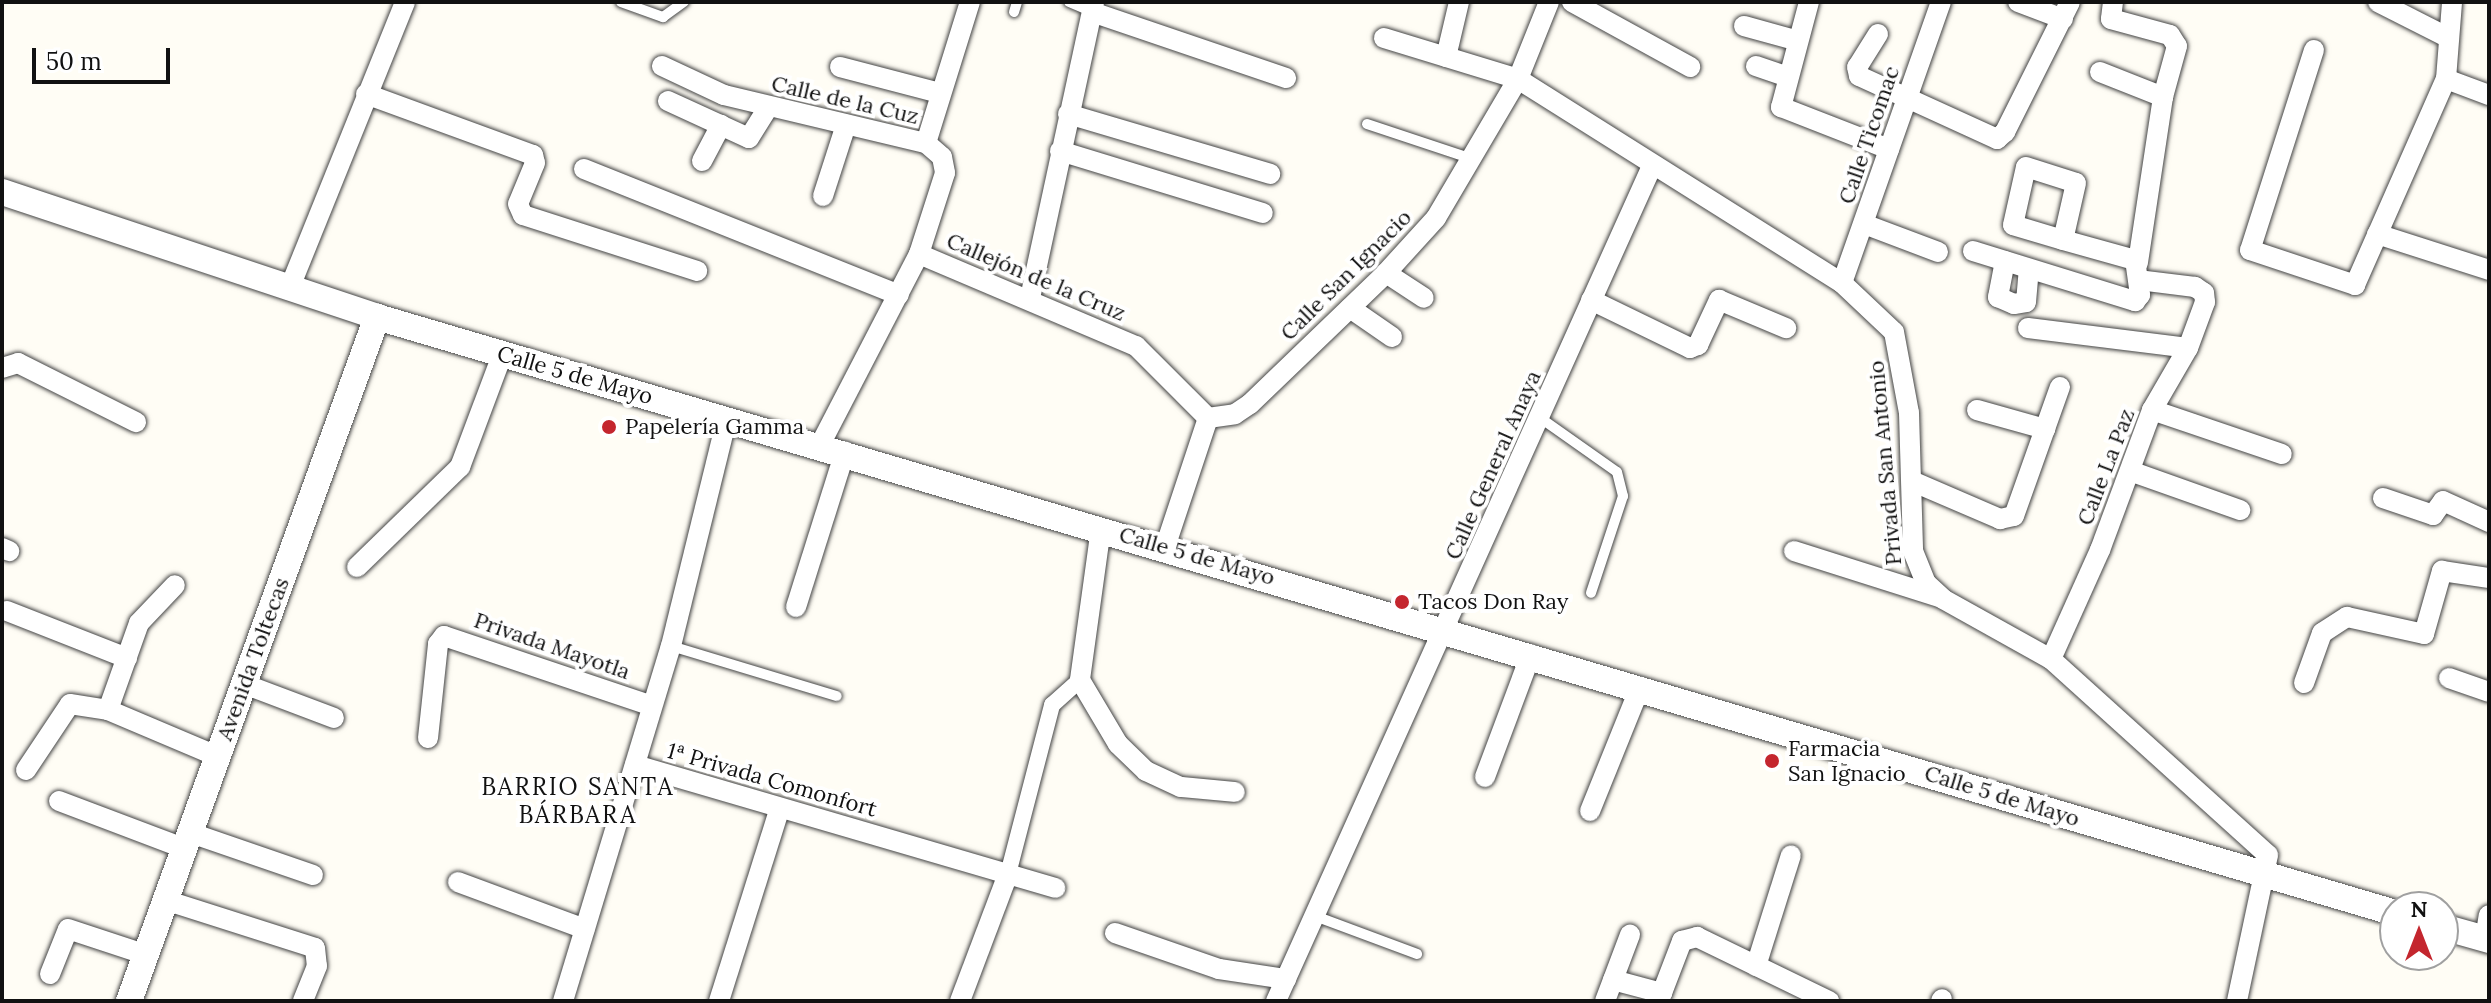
<!DOCTYPE html>
<html>
<head>
<meta charset="utf-8">
<style>
	body { margin:0 }
	#map { position:relative; width:2491px; height:1003px; overflow:hidden; background:#fffdf5; font-family:Lora,serif }
	div>[style] { position:absolute }
	.roads { filter:drop-shadow(0 0 2px #444) drop-shadow(0 0 2px #444) }
	.service>* { height:10px; margin:-5px; padding:0 5px; transform-origin:5px; border-radius:5px; background:#fff }
	.pedestrian>* { height:16px; margin:-8px; padding:0 8px; transform-origin:8px; border-radius:8px; background:#fff }
	.minor>* { height:20px; margin:-10px; padding:0 10px; transform-origin:10px; border-radius:10px; background:#fff }
	.tertiary>* { height:26px; margin:-13px; padding:0 13px; transform-origin:13px; border-radius:13px; background:#fff }
	.dots>* { width:22px; height:22px; translate:-50% -50%; box-sizing:border-box; border:4px solid #fff; border-radius:50% }
	span { translate:-50% -50%; white-space:nowrap; text-align:center; line-height:1.15; -webkit-text-stroke:8px #fff; paint-order:stroke }
	.street-label { font-size:22px; color:#111 }
	.poi-label { font-size:22px; color:#111 }
	.left { translate:0 -50%; text-align:left }
	.neighbourhood-label { font-size:24px; color:#111; letter-spacing:2px }
	.frame { position:absolute; inset:0; border:4px solid #111; pointer-events:none }
	.north { position:absolute; left:2379px; top:891px; width:80px; height:80px; box-sizing:border-box; background:#fff; border:2px solid #a0a0a0; border-radius:50%; rotate:0deg; font-size:22px; font-weight:700; line-height:32px; text-align:center; color:#111 }
	.north::after { content:''; display:block; margin:auto; width:28px; height:36px; background:#c4262e; clip-path:polygon(50% 0,100% 100%,50% 72%,0 100%) }
	.scale { position:absolute; left:32px; top:48px; width:138px; height:36px; box-sizing:border-box; border:4px solid #111; border-top:0; padding-left:10px; font-size:24px; line-height:28px; white-space:nowrap; color:#111; -webkit-text-stroke:6px #fff; paint-order:stroke }
</style>
</head>
<body>
<div id="map">
	<div class="roads">
		<div class="service">
			<i style="left:621px;top:2px;width:45px;rotate:19.7deg"></i>
			<i style="left:663px;top:17px;width:26px;rotate:-36deg"></i>
			<i style="left:1069px;top:2px;width:25px;rotate:23deg"></i>
			<i style="left:1014px;top:12px;width:10px;rotate:-73deg"></i>
			<i style="left:1367px;top:124px;width:111px;rotate:18.4deg"></i>
			<i style="left:1539px;top:417px;width:95px;rotate:35.2deg"></i>
			<i style="left:1617px;top:472px;width:25px;rotate:76deg"></i>
			<i style="left:1623px;top:496px;width:102px;rotate:108.3deg"></i>
			<i style="left:671px;top:646px;width:173px;rotate:16.8deg"></i>
			<i style="left:1315px;top:916px;width:109px;rotate:20.4deg"></i>
		</div>
		<div class="pedestrian">
			<i style="left:1008px;top:874px;width:175px;rotate:-75.4deg"></i>
			<i style="left:1052px;top:705px;width:38px;rotate:-42deg"></i>
		</div>
		<div class="minor">
			<i style="left:1572px;top:2px;width:135px;rotate:28.8deg"></i>
			<i style="left:1809px;top:2px;width:109px;rotate:104.9deg"></i>
			<i style="left:1781px;top:107px;width:116px;rotate:21.3deg"></i>
			<i style="left:2018px;top:2px;width:48px;rotate:20.7deg"></i>
			<i style="left:2113px;top:2px;width:17px;rotate:97deg"></i>
			<i style="left:2111px;top:19px;width:61px;rotate:15.2deg"></i>
			<i style="left:2170px;top:35px;width:13px;rotate:58deg"></i>
			<i style="left:2177px;top:46px;width:53px;rotate:105.4deg"></i>
			<i style="left:2163px;top:97px;width:168px;rotate:98.6deg"></i>
			<i style="left:2378px;top:2px;width:77px;rotate:26.9deg"></i>
			<i style="left:1092px;top:12px;width:205px;rotate:18.8deg"></i>
			<i style="left:1744px;top:26px;width:56px;rotate:15.5deg"></i>
			<i style="left:1878px;top:34px;width:39px;rotate:122deg"></i>
			<i style="left:1857px;top:67px;width:9px;rotate:77deg"></i>
			<i style="left:1859px;top:76px;width:152px;rotate:24.5deg"></i>
			<i style="left:1997px;top:139px;width:11px;rotate:-41deg"></i>
			<i style="left:2005px;top:132px;width:145px;rotate:-63.4deg"></i>
			<i style="left:1384px;top:38px;width:140px;rotate:17deg"></i>
			<i style="left:1518px;top:79px;width:383px;rotate:32.2deg"></i>
			<i style="left:1842px;top:283px;width:71px;rotate:43.3deg"></i>
			<i style="left:1894px;top:332px;width:82px;rotate:79.5deg"></i>
			<i style="left:1909px;top:413px;width:138px;rotate:88.3deg"></i>
			<i style="left:1913px;top:551px;width:35px;rotate:68deg"></i>
			<i style="left:1926px;top:583px;width:23px;rotate:43deg"></i>
			<i style="left:1943px;top:599px;width:124px;rotate:29.1deg"></i>
			<i style="left:2051px;top:659px;width:292px;rotate:42.1deg"></i>
			<i style="left:2268px;top:855px;width:149px;rotate:102deg"></i>
			<i style="left:2314px;top:50px;width:210px;rotate:107.7deg"></i>
			<i style="left:2250px;top:250px;width:111px;rotate:18.4deg"></i>
			<i style="left:2355px;top:285px;width:225px;rotate:-66.2deg"></i>
			<i style="left:2446px;top:79px;width:77px;rotate:-85.5deg"></i>
			<i style="left:1446px;top:57px;width:57px;rotate:-76.7deg"></i>
			<i style="left:662px;top:66px;width:68px;rotate:25.1deg"></i>
			<i style="left:724px;top:95px;width:208px;rotate:13.4deg"></i>
			<i style="left:926px;top:143px;width:21px;rotate:41deg"></i>
			<i style="left:942px;top:157px;width:16px;rotate:79deg"></i>
			<i style="left:945px;top:173px;width:85px;rotate:107.8deg"></i>
			<i style="left:919px;top:254px;width:215px;rotate:117.4deg"></i>
			<i style="left:1756px;top:66px;width:34px;rotate:19deg"></i>
			<i style="left:840px;top:67px;width:103px;rotate:14.6deg"></i>
			<i style="left:2100px;top:72px;width:68px;rotate:21.6deg"></i>
			<i style="left:2446px;top:79px;width:46px;rotate:20.4deg"></i>
			<i style="left:366px;top:94px;width:178px;rotate:20.1deg"></i>
			<i style="left:533px;top:155px;width:8px;rotate:76deg"></i>
			<i style="left:535px;top:163px;width:44px;rotate:112.5deg"></i>
			<i style="left:518px;top:204px;width:12px;rotate:66deg"></i>
			<i style="left:523px;top:215px;width:183px;rotate:17.8deg"></i>
			<i style="left:668px;top:101px;width:89px;rotate:24.6deg"></i>
			<i style="left:749px;top:138px;width:36px;rotate:-58deg"></i>
			<i style="left:1068px;top:114px;width:211px;rotate:16.5deg"></i>
			<i style="left:926px;top:143px;width:148px;rotate:-72.7deg"></i>
			<i style="left:1060px;top:151px;width:212px;rotate:17deg"></i>
			<i style="left:702px;top:161px;width:41px;rotate:-62.2deg"></i>
			<i style="left:584px;top:169px;width:339px;rotate:21.8deg"></i>
			<i style="left:823px;top:196px;width:75px;rotate:-72.1deg"></i>
			<i style="left:1864px;top:224px;width:79px;rotate:20.7deg"></i>
			<i style="left:2377px;top:234px;width:118px;rotate:17.8deg"></i>
			<i style="left:1973px;top:251px;width:170px;rotate:17.2deg"></i>
			<i style="left:2135px;top:301px;width:8px;rotate:-50deg"></i>
			<i style="left:2140px;top:295px;width:35px;rotate:-98deg"></i>
			<i style="left:2135px;top:260px;width:75px;rotate:-164.5deg"></i>
			<i style="left:2063px;top:240px;width:52px;rotate:-163.3deg"></i>
			<i style="left:2013px;top:225px;width:59px;rotate:-77.4deg"></i>
			<i style="left:2026px;top:167px;width:52px;rotate:17.7deg"></i>
			<i style="left:2076px;top:183px;width:58px;rotate:102.8deg"></i>
			<i style="left:919px;top:254px;width:236px;rotate:23deg"></i>
			<i style="left:1136px;top:346px;width:102px;rotate:45deg"></i>
			<i style="left:1208px;top:418px;width:136px;rotate:108.4deg"></i>
			<i style="left:2005px;top:261px;width:37px;rotate:101deg"></i>
			<i style="left:1998px;top:297px;width:17px;rotate:24deg"></i>
			<i style="left:2014px;top:304px;width:12px;rotate:-9deg"></i>
			<i style="left:2026px;top:302px;width:33px;rotate:-85deg"></i>
			<i style="left:1386px;top:273px;width:45px;rotate:33.3deg"></i>
			<i style="left:1842px;top:283px;width:298px;rotate:-70.6deg"></i>
			<i style="left:290px;top:287px;width:307px;rotate:-68deg"></i>
			<i style="left:1030px;top:298px;width:303px;rotate:-77.8deg"></i>
			<i style="left:1591px;top:300px;width:110px;rotate:25.9deg"></i>
			<i style="left:1690px;top:348px;width:9px;rotate:-21deg"></i>
			<i style="left:1698px;top:345px;width:50px;rotate:-65deg"></i>
			<i style="left:1719px;top:300px;width:73px;rotate:22.7deg"></i>
			<i style="left:1350px;top:308px;width:51px;rotate:34.6deg"></i>
			<i style="left:2028px;top:328px;width:161px;rotate:7.1deg"></i>
			<i style="left:2px;top:368px;width:17px;rotate:-17deg"></i>
			<i style="left:18px;top:363px;width:132px;rotate:26.6deg"></i>
			<i style="left:1977px;top:410px;width:71px;rotate:15.6deg"></i>
			<i style="left:2152px;top:410px;width:137px;rotate:18.7deg"></i>
			<i style="left:1208px;top:418px;width:27px;rotate:-8deg"></i>
			<i style="left:1235px;top:414px;width:18px;rotate:-34deg"></i>
			<i style="left:1250px;top:404px;width:189px;rotate:-43.9deg"></i>
			<i style="left:1386px;top:273px;width:74px;rotate:-47.7deg"></i>
			<i style="left:1436px;top:218px;width:161px;rotate:-59.5deg"></i>
			<i style="left:1518px;top:79px;width:83px;rotate:-68.1deg"></i>
			<i style="left:2130px;top:471px;width:117px;rotate:19.5deg"></i>
			<i style="left:1914px;top:482px;width:94px;rotate:23.3deg"></i>
			<i style="left:2000px;top:519px;width:14px;rotate:-12deg"></i>
			<i style="left:2014px;top:516px;width:137px;rotate:-70.4deg"></i>
			<i style="left:2383px;top:498px;width:53px;rotate:18.8deg"></i>
			<i style="left:2433px;top:515px;width:17px;rotate:-54deg"></i>
			<i style="left:2443px;top:501px;width:51px;rotate:24.5deg"></i>
			<i style="left:1101px;top:528px;width:153px;rotate:97.9deg"></i>
			<i style="left:1080px;top:680px;width:74px;rotate:59.3deg"></i>
			<i style="left:1118px;top:744px;width:39px;rotate:44deg"></i>
			<i style="left:1146px;top:771px;width:38px;rotate:25deg"></i>
			<i style="left:1181px;top:787px;width:54px;rotate:5.3deg"></i>
			<i style="left:2px;top:548px;width:8px;rotate:23deg"></i>
			<i style="left:1794px;top:551px;width:152px;rotate:17.6deg"></i>
			<i style="left:357px;top:567px;width:144px;rotate:-44.2deg"></i>
			<i style="left:460px;top:467px;width:120px;rotate:-69.4deg"></i>
			<i style="left:796px;top:607px;width:163px;rotate:-72.5deg"></i>
			<i style="left:7px;top:611px;width:129px;rotate:21.4deg"></i>
			<i style="left:2051px;top:659px;width:120px;rotate:-65.8deg"></i>
			<i style="left:2100px;top:550px;width:149px;rotate:-69.6deg"></i>
			<i style="left:2152px;top:410px;width:72px;rotate:-59.9deg"></i>
			<i style="left:2188px;top:348px;width:49px;rotate:-69.7deg"></i>
			<i style="left:2205px;top:302px;width:9px;rotate:-96deg"></i>
			<i style="left:2204px;top:293px;width:11px;rotate:-146deg"></i>
			<i style="left:2195px;top:287px;width:56px;rotate:-172.9deg"></i>
			<i style="left:2449px;top:678px;width:42px;rotate:19.3deg"></i>
			<i style="left:2304px;top:683px;width:53px;rotate:-70.2deg"></i>
			<i style="left:2322px;top:633px;width:30px;rotate:-33deg"></i>
			<i style="left:2347px;top:617px;width:79px;rotate:12.4deg"></i>
			<i style="left:2424px;top:634px;width:66px;rotate:-74.1deg"></i>
			<i style="left:2442px;top:571px;width:48px;rotate:8.5deg"></i>
			<i style="left:244px;top:684px;width:96px;rotate:20.7deg"></i>
			<i style="left:108px;top:710px;width:92px;rotate:-70.4deg"></i>
			<i style="left:139px;top:623px;width:52px;rotate:-46.5deg"></i>
			<i style="left:428px;top:738px;width:95px;rotate:-83.9deg"></i>
			<i style="left:438px;top:644px;width:10px;rotate:-53deg"></i>
			<i style="left:444px;top:636px;width:219px;rotate:18.6deg"></i>
			<i style="left:635px;top:765px;width:438px;rotate:16.3deg"></i>
			<i style="left:26px;top:770px;width:79px;rotate:-56.3deg"></i>
			<i style="left:70px;top:704px;width:38px;rotate:9deg"></i>
			<i style="left:108px;top:710px;width:118px;rotate:22.9deg"></i>
			<i style="left:1485px;top:777px;width:131px;rotate:-69.5deg"></i>
			<i style="left:59px;top:801px;width:136px;rotate:20.7deg"></i>
			<i style="left:1590px;top:811px;width:134px;rotate:-68deg"></i>
			<i style="left:191px;top:833px;width:129px;rotate:19deg"></i>
			<i style="left:458px;top:882px;width:135px;rotate:20.3deg"></i>
			<i style="left:168px;top:901px;width:154px;rotate:17.7deg"></i>
			<i style="left:315px;top:948px;width:18px;rotate:84deg"></i>
			<i style="left:317px;top:966px;width:38px;rotate:112deg"></i>
			<i style="left:1115px;top:933px;width:110px;rotate:19.1deg"></i>
			<i style="left:1219px;top:969px;width:68px;rotate:8.5deg"></i>
			<i style="left:2485px;top:939px;width:24px;rotate:-81deg"></i>
			<i style="left:1756px;top:966px;width:116px;rotate:-72.5deg"></i>
			<i style="left:50px;top:974px;width:48px;rotate:-68.2deg"></i>
			<i style="left:68px;top:929px;width:83px;rotate:18.2deg"></i>
			<i style="left:1613px;top:980px;width:51px;rotate:14.9deg"></i>
			<i style="left:1662px;top:993px;width:56px;rotate:-69deg"></i>
			<i style="left:1682px;top:941px;width:16px;rotate:-15deg"></i>
			<i style="left:1697px;top:937px;width:147px;rotate:25.9deg"></i>
			<i style="left:563px;top:1001px;width:371px;rotate:-73.1deg"></i>
			<i style="left:671px;top:646px;width:235px;rotate:-76.2deg"></i>
			<i style="left:719px;top:1001px;width:202px;rotate:-72.5deg"></i>
			<i style="left:960px;top:1001px;width:136px;rotate:-69.3deg"></i>
			<i style="left:1276px;top:1001px;width:916px;rotate:-65.76deg"></i>
			<i style="left:1605px;top:1001px;width:71px;rotate:-69.3deg"></i>
			<i style="left:1941px;top:1001px;width:2px;rotate:-63deg"></i>
		</div>
		<div class="tertiary">
			<i style="left:2px;top:192px;width:395px;rotate:18.4deg"></i>
			<i style="left:377px;top:317px;width:2104px;rotate:16.45deg"></i>
			<i style="left:2443px;top:927px;width:48px;rotate:15.8deg"></i>
			<i style="left:129px;top:1001px;width:728px;rotate:-70.07deg"></i>
		</div>
	</div>
	<div class="dots">
		<i style="left:609px;top:427px;background:#c4262e"></i>
		<i style="left:1402px;top:602px;background:#c4262e"></i>
		<i style="left:1772px;top:761px;background:#c4262e"></i>
	</div>
	<div class="street-label">
		<span style="left:845px;top:100px;rotate:13deg">Calle de la Cuz</span>
		<span style="left:1869px;top:135px;rotate:-71deg">Calle Ticomac</span>
		<span style="left:1346px;top:275px;rotate:-45deg">Calle San Ignacio</span>
		<span style="left:1036px;top:277px;rotate:23deg">Callejón de la Cruz</span>
		<span style="left:575px;top:375px;rotate:16deg">Calle 5 de Mayo</span>
		<span style="left:1885px;top:463px;rotate:-95deg">Privada San Antonio</span>
		<span style="left:1493px;top:465px;rotate:-66deg">Calle General Anaya</span>
		<span style="left:2106px;top:467px;rotate:-69deg">Calle La Paz</span>
		<span style="left:1197px;top:556px;rotate:16deg">Calle 5 de Mayo</span>
		<span style="left:552px;top:646px;rotate:19deg">Privada Mayotla</span>
		<span style="left:253px;top:659px;rotate:-70deg">Avenida Toltecas</span>
		<span style="left:772px;top:780px;rotate:16deg">1ª Privada Comonfort</span>
		<span style="left:2002px;top:796px;rotate:17deg">Calle 5 de Mayo</span>
	</div>
	<div class="poi-label">
		<span class="left" style="left:625px;top:427px">Papelería Gamma</span>
		<span class="left" style="left:1418px;top:602px">Tacos Don Ray</span>
		<span class="left" style="left:1788px;top:761px">Farmacia<br>San Ignacio</span>
	</div>
	<div class="neighbourhood-label">
		<span style="left:578px;top:801px">BARRIO SANTA<br>BÁRBARA</span>
	</div>
	<div class="frame"></div>
	<div class="north">N</div>
	<div class="scale">50 m</div>
</div>
</body>
</html>
